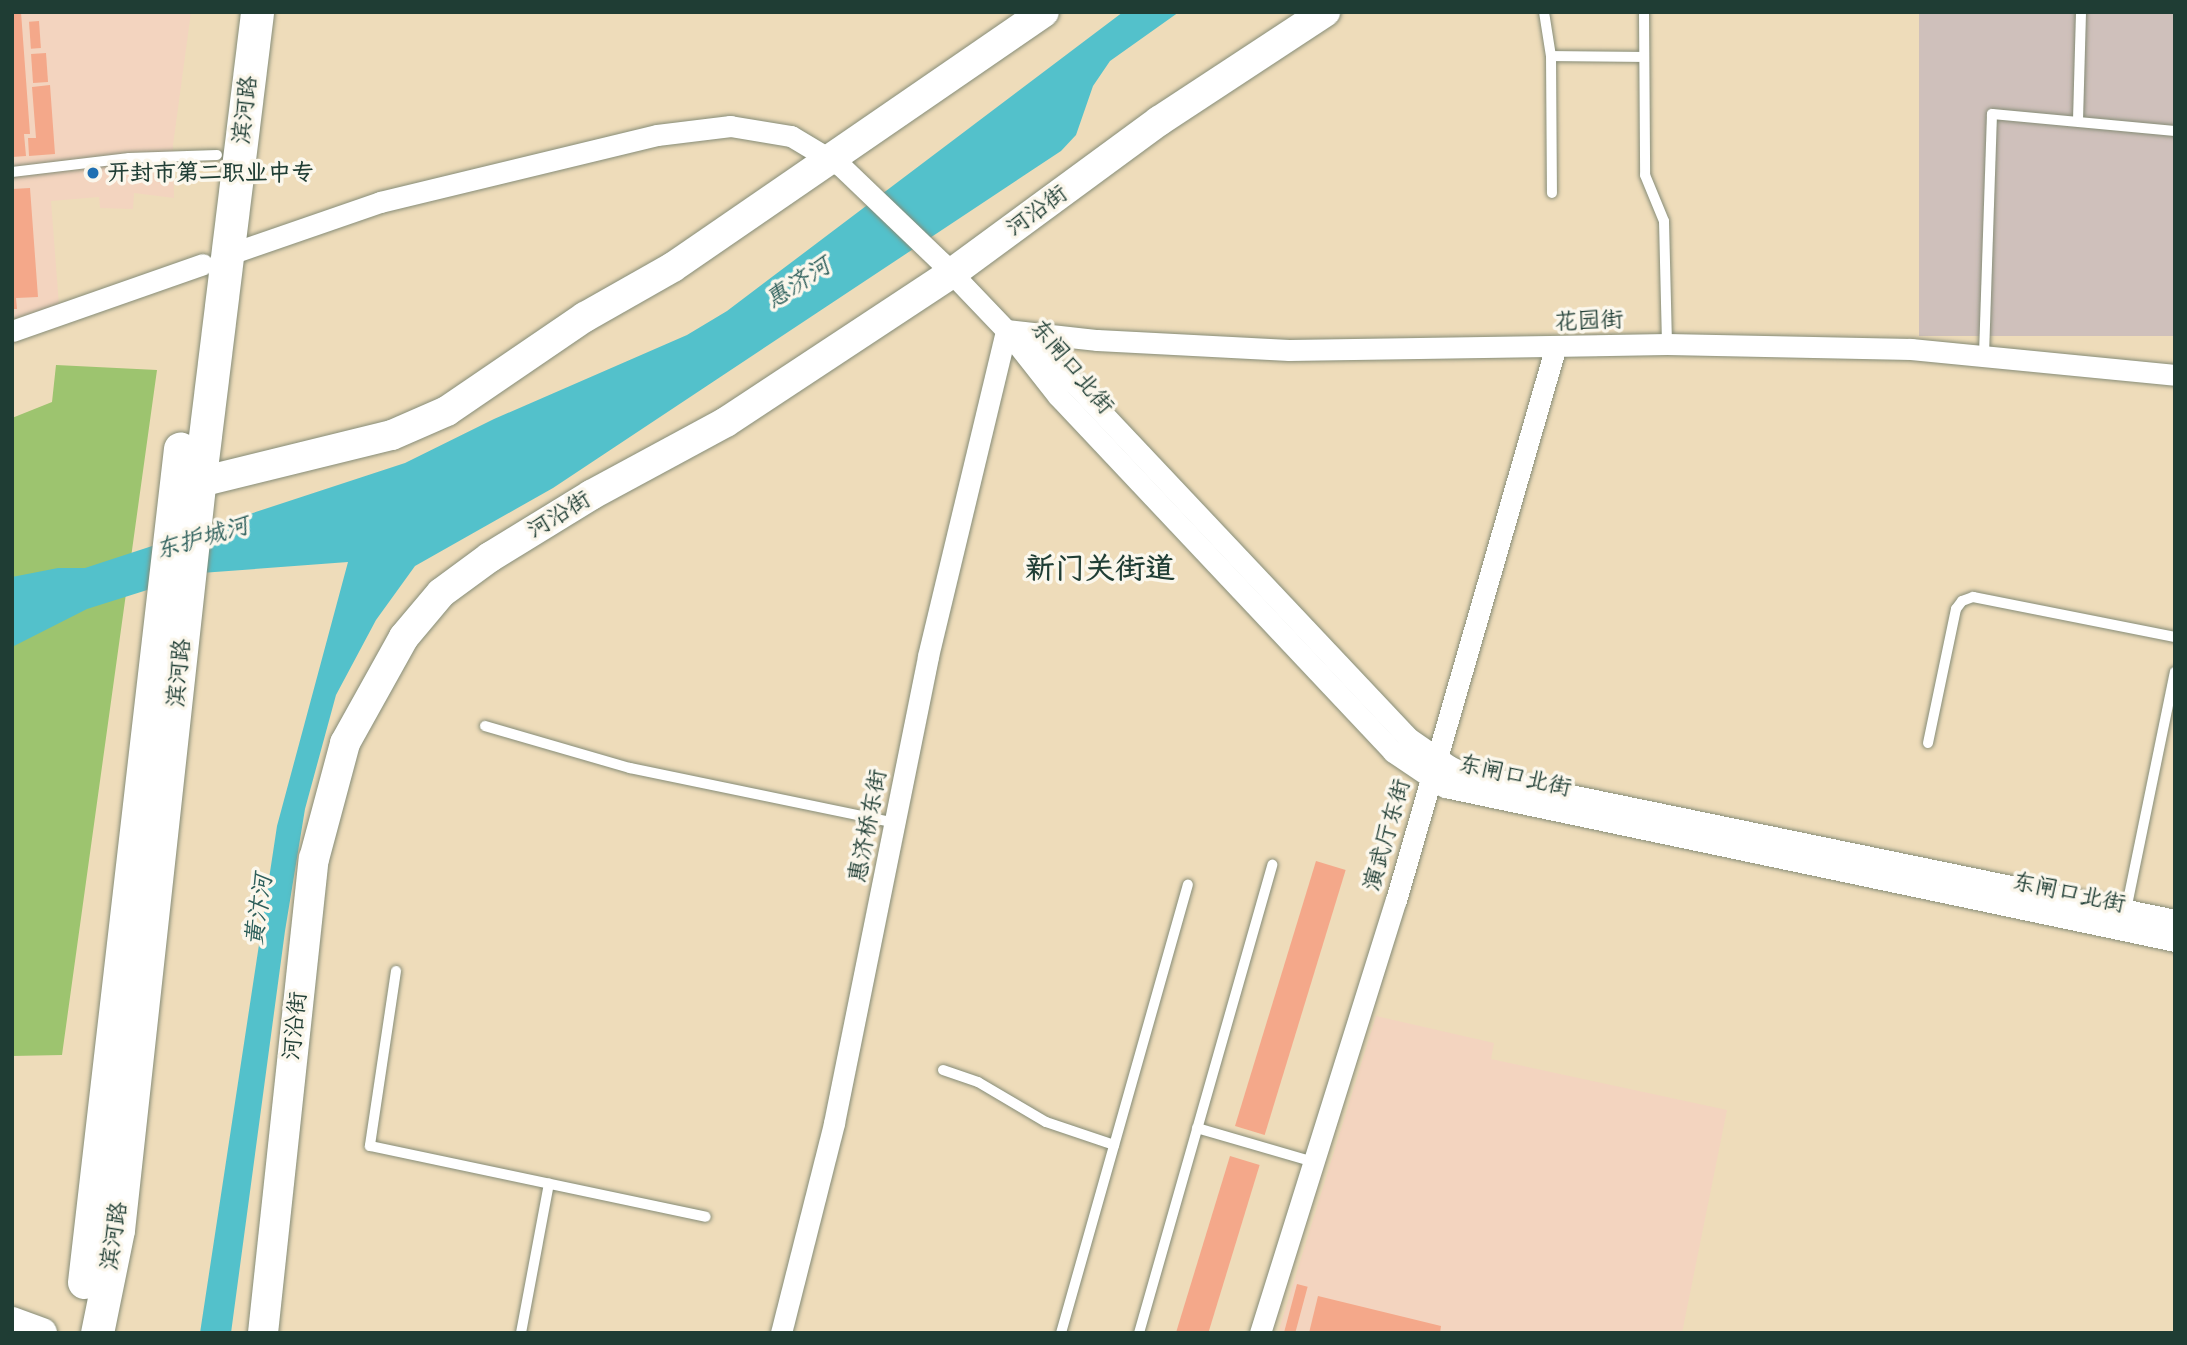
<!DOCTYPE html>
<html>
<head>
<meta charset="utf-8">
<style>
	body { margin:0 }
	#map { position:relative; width:2187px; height:1345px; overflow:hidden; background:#eedcba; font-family:Sriracha,"LXGW WenKai TC",sans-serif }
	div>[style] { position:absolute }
	.built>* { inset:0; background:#f3d4bf }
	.industrial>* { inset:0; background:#cfc0bb; transform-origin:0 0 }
	.green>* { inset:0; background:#9dc46f }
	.water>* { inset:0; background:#53c1cb }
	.building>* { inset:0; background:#f4a88a; transform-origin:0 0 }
	.roads { filter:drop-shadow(0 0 2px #868c77) drop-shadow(0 0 2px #868c77) }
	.lane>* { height:10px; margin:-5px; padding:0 5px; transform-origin:5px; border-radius:5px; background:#fff }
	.street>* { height:21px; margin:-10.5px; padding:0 10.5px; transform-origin:10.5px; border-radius:10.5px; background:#fff }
	.secondary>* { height:30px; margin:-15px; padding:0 15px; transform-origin:15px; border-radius:15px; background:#fff }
	.primary>* { height:33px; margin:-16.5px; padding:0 16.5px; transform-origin:16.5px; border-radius:16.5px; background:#fff }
	.dots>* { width:19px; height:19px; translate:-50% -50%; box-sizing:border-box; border:4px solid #fbf7ec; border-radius:50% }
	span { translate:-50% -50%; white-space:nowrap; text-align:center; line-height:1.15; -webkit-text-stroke:7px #fbf7ec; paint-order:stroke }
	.street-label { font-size:23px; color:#1f3d34 }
	.poi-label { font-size:23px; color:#1f3d34; font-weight:700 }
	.left { translate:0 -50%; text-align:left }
	.water-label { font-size:24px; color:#2c5e5a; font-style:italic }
	.district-label { font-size:30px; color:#1f3d34; font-weight:700 }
	.frame { position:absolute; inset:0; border:14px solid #1f3d34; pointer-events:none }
</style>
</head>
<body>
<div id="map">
	<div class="built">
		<i style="clip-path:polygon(12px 12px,191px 12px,173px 145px,174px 198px,134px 193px,133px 209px,100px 208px,99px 197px,51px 201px,59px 305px,12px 319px)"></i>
		<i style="clip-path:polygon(1376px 1016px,1494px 1043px,1491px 1059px,1727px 1110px,1682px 1333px,1278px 1333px)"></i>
	</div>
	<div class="industrial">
		<i style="left:1919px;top:12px;width:256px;height:324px"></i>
	</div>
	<div class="green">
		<i style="clip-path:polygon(56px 365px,157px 370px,62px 1055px,12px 1056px,12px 418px,52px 402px)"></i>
	</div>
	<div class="water">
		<i style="clip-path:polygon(1123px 12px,1179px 12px,1110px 61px,1093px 86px,1076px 135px,1061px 151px,553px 488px,415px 566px,376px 620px,336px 695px,305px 809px,285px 931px,231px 1333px,200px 1333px,277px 826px,348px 562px,201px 573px,87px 609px,12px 647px,12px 577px,58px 568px,85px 568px,405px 463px,494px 419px,687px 335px,727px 311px)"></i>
	</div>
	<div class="building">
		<i style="clip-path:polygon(12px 12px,21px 12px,30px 134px,24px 134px,26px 156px,12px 157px)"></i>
		<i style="left:39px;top:21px;width:27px;height:10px;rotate:86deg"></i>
		<i style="left:46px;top:53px;width:29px;height:15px;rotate:86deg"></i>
		<i style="clip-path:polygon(50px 85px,55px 154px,29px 156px,28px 138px,36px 138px,32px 87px)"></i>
		<i style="clip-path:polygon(30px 188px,38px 297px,16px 298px,17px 309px,12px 309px,12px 189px)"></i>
		<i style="left:1316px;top:861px;width:31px;height:277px;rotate:17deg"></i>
		<i style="left:1230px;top:1156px;width:31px;height:184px;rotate:17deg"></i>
		<i style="left:1297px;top:1284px;width:11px;height:51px;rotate:15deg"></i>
		<i style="clip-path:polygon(1318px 1296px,1441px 1326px,1440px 1333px,1309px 1333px)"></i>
	</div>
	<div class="roads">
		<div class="lane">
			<i style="left:1544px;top:12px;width:45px;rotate:81deg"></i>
			<i style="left:1551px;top:56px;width:137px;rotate:89.6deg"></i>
			<i style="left:1644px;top:12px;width:163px;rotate:89.6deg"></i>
			<i style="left:1645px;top:175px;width:50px;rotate:67.6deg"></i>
			<i style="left:1664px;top:221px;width:123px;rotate:88.6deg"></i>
			<i style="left:1551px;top:56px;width:93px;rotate:0.6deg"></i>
			<i style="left:2078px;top:120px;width:108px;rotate:-88.4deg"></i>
			<i style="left:12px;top:172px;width:118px;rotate:-6.8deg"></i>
			<i style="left:129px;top:158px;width:88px;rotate:-2deg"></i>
			<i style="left:1984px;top:355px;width:241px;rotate:-88.1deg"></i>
			<i style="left:1992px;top:114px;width:184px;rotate:5.3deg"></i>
			<i style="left:485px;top:726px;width:151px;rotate:16.2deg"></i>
			<i style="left:630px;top:768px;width:272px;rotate:11.7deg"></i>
			<i style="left:1928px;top:743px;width:137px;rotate:-78.2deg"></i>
			<i style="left:1956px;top:609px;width:10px;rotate:-53deg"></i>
			<i style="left:1962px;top:601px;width:12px;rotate:-20deg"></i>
			<i style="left:1973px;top:597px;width:206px;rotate:11.2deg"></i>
			<i style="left:2126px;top:910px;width:243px;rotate:-78.4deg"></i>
			<i style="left:396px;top:971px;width:177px;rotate:98.5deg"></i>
			<i style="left:370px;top:1146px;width:343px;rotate:11.9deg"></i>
			<i style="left:943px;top:1070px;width:37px;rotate:19deg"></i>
			<i style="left:978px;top:1082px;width:79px;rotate:30.5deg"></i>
			<i style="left:1046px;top:1122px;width:72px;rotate:18.7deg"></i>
			<i style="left:1197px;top:1128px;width:122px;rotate:16.2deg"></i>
			<i style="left:521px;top:1333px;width:152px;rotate:-79.4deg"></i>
			<i style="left:1061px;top:1333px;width:466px;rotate:-74.2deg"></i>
			<i style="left:1139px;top:1333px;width:487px;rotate:-74.1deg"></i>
		</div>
		<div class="street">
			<i style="left:227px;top:255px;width:162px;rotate:-19.1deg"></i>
			<i style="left:380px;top:202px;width:285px;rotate:-13.6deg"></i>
			<i style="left:657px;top:135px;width:74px;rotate:-7deg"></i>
			<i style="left:730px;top:126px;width:62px;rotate:9.3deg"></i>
			<i style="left:791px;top:136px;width:58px;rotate:31deg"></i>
			<i style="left:841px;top:166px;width:139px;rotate:43.8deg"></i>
			<i style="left:941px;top:262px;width:94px;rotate:46.3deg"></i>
			<i style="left:1006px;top:330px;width:84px;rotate:51.8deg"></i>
			<i style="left:1058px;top:396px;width:489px;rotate:46.7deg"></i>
			<i style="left:1393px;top:752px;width:63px;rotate:33.9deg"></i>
			<i style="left:1445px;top:787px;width:746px;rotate:11.91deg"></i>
			<i style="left:1006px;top:330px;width:92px;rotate:6.3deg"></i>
			<i style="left:1097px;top:340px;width:192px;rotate:3deg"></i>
			<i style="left:1289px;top:350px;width:378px;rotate:-0.9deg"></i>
			<i style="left:1667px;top:344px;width:244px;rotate:1.2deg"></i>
			<i style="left:1911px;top:349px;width:265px;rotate:5.6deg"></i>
			<i style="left:12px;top:331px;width:202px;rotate:-19.3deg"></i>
			<i style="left:1032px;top:351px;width:51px;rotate:37.1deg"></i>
			<i style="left:1073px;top:382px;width:487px;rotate:46.7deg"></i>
			<i style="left:1407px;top:737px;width:51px;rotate:34.6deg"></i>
			<i style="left:1449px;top:766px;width:17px;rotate:25deg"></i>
			<i style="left:1464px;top:773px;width:726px;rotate:11.68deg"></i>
			<i style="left:781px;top:1333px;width:217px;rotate:-75.8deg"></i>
			<i style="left:834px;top:1123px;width:476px;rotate:-78.6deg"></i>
			<i style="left:928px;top:656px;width:335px;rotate:-76.5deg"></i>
			<i style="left:1260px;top:1333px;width:454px;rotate:-72.6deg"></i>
			<i style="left:1396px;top:900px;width:573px;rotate:-73.9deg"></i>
		</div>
		<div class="secondary">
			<i style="left:176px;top:488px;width:222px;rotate:-13.8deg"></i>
			<i style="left:392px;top:435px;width:60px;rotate:-23.6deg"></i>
			<i style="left:447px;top:411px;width:167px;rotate:-34.3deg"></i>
			<i style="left:585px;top:317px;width:101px;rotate:-29.6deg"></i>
			<i style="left:673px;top:267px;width:450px;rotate:-34.5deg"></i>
			<i style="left:12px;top:1322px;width:32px;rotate:20deg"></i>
			<i style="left:263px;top:1333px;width:477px;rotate:-83.9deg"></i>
			<i style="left:314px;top:859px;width:120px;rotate:-75deg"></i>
			<i style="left:345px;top:743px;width:121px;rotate:-60.9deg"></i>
			<i style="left:404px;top:637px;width:57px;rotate:-49.9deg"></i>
			<i style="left:441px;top:593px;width:61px;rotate:-36.3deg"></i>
			<i style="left:490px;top:557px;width:119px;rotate:-31.5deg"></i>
			<i style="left:591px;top:495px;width:153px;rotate:-28.4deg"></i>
			<i style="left:726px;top:422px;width:271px;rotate:-33.4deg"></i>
			<i style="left:952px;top:273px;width:257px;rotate:-36.3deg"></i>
			<i style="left:1159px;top:121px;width:199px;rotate:-33.3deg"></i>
		</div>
		<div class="primary">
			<i style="left:84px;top:1282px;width:839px;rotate:-83.43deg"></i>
			<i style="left:97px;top:1333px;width:105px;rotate:-78.5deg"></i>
			<i style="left:118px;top:1230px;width:749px;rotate:-83.79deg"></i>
			<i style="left:199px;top:485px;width:477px;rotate:-83deg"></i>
		</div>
	</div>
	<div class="dots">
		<i style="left:93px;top:173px;background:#1f6fb2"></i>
	</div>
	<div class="street-label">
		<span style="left:245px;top:110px;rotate:-83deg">滨河路</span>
		<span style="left:1037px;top:211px;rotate:-36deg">河沿街</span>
		<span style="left:1589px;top:321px;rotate:-2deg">花园街</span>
		<span style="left:1072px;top:367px;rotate:50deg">东闸口北街</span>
		<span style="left:559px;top:515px;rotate:-31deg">河沿街</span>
		<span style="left:179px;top:673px;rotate:-84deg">滨河路</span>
		<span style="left:1515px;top:776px;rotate:13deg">东闸口北街</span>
		<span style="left:868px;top:826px;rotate:-79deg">惠济桥东街</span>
		<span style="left:1387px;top:835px;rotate:-74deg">演武厅东街</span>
		<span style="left:2069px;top:893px;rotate:12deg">东闸口北街</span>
		<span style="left:295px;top:1026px;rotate:-84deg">河沿街</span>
		<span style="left:114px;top:1236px;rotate:-81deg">滨河路</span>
	</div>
	<div class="poi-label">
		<span class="left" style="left:107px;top:173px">开封市第二职业中专</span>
	</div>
	<div class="water-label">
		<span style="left:798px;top:283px;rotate:-33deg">惠济河</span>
		<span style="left:202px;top:538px;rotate:-16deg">东护城河</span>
		<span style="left:259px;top:910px;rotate:-82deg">黄汴河</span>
	</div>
	<div class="district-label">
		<span style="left:1100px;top:568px">新门关街道</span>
	</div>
	<div class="frame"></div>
</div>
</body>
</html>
